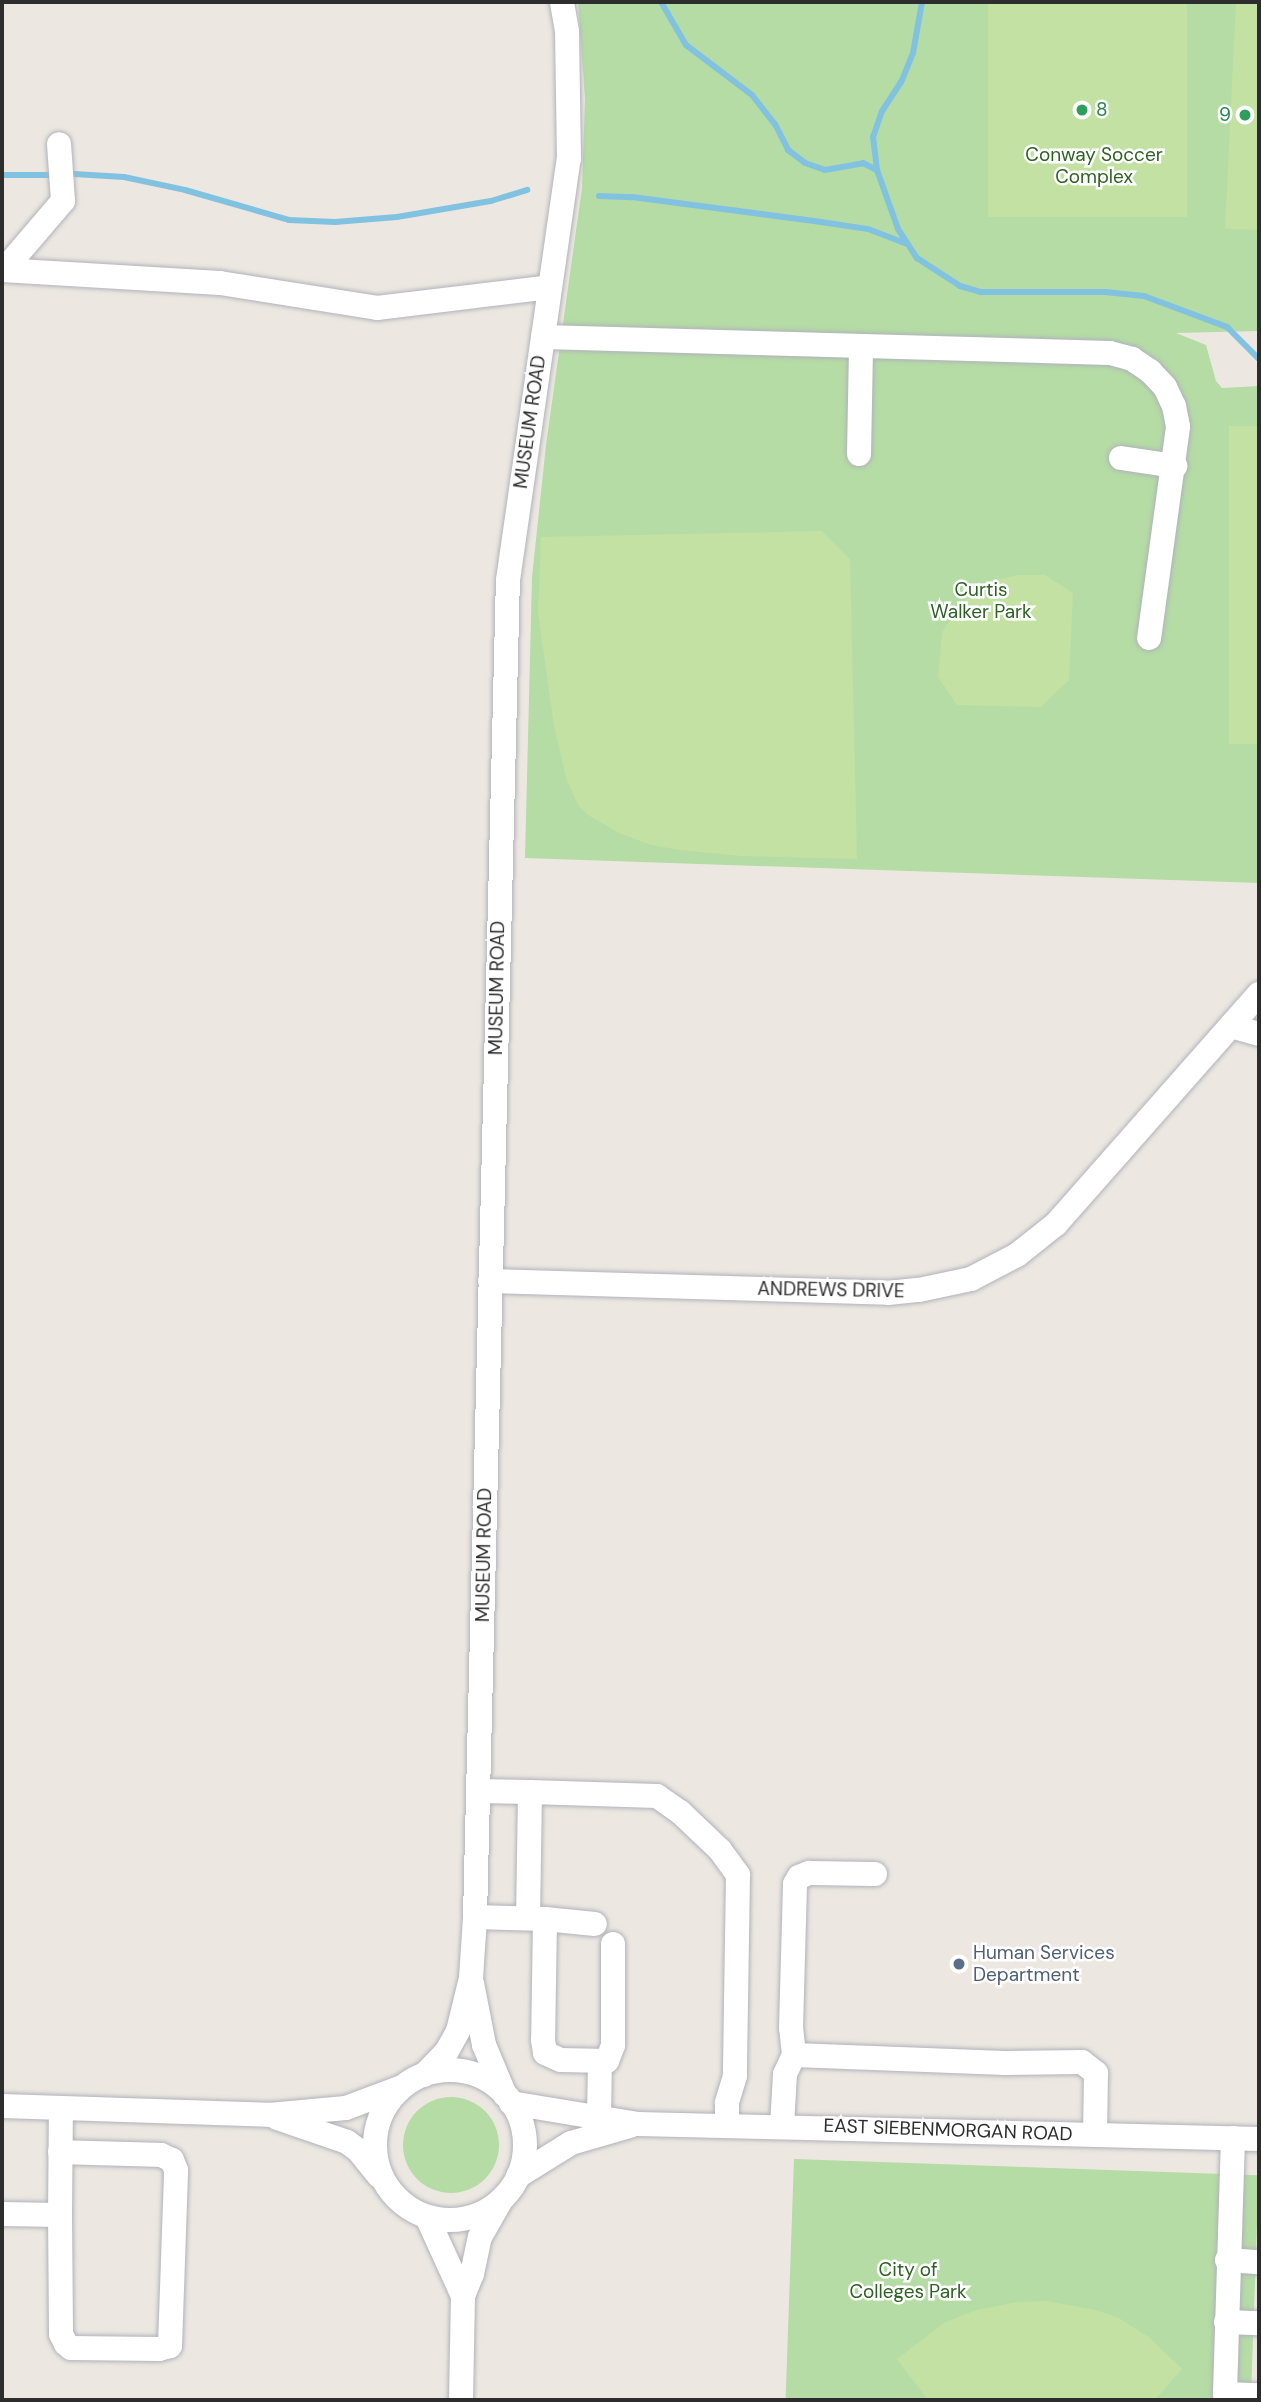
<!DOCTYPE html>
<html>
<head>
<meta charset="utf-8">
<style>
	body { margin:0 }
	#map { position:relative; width:1261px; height:2402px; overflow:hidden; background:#ece8e1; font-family:"DM Sans",sans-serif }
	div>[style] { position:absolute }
	.green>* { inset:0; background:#b5dca5; transform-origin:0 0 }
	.round { border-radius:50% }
	.pitch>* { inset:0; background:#c3e1a2; transform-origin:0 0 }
	.stream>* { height:6px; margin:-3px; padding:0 3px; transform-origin:3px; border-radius:3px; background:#82c2e1 }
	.roads { filter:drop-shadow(0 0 2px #b1b2bb) drop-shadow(0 0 2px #b1b2bb) }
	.minor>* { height:24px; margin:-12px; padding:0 12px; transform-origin:12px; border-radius:12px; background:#fff }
	.minor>.ring { margin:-12px; padding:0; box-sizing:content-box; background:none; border:24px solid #fff; border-radius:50% }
	.dots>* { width:19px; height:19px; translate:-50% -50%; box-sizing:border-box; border:4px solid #fff; border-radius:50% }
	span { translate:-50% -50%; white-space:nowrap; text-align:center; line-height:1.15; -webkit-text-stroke:5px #fff; paint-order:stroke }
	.leisure-label { font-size:19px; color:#27864d }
	.left { translate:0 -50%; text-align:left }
	.right { translate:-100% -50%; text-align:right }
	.park-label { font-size:19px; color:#2e6224 }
	.street-label { font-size:19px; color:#2d2d2d }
	.service-label { font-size:19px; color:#4e5e75 }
	.frame { position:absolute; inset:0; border:4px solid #2d2d2d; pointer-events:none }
</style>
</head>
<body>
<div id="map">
	<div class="green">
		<i style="clip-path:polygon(578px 2px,1259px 2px,1259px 331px,1176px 333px,1206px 345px,1216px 381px,1222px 388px,1259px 386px,1259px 883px,525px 858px,532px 577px,546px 445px,582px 188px,585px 99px)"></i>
		<i class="round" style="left:403px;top:2097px;width:96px;height:96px"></i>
		<i style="left:794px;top:2159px;width:465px;height:241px;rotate:2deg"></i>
	</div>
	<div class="pitch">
		<i style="left:988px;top:2px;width:199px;height:215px"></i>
		<i style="clip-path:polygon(1236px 2px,1259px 2px,1259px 230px,1225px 229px)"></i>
		<i style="left:1229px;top:426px;width:30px;height:318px"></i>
		<i style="clip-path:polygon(822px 531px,850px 559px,857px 859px,741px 856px,680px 850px,651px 845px,619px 833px,588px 815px,579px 806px,567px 781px,554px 726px,538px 613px,541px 537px)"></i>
		<i style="clip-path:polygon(1018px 575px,1045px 575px,1073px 593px,1069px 680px,1041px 707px,957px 705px,938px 677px,942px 633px,954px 612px,971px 594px,993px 581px)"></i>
		<i style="clip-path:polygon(1047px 2301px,1096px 2310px,1119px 2318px,1150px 2338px,1182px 2369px,1155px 2400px,928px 2400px,897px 2359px,944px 2323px,976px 2310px,1018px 2302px)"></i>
	</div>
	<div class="stream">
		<i style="left:661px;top:2px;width:50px;rotate:59.8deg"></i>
		<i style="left:686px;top:45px;width:83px;rotate:37.1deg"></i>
		<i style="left:752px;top:95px;width:37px;rotate:52deg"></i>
		<i style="left:775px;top:124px;width:29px;rotate:63deg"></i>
		<i style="left:788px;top:150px;width:21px;rotate:37deg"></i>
		<i style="left:805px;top:163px;width:21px;rotate:19deg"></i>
		<i style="left:825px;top:170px;width:39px;rotate:-10deg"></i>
		<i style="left:863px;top:163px;width:16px;rotate:27deg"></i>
		<i style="left:922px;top:2px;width:52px;rotate:100deg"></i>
		<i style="left:913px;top:53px;width:31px;rotate:112deg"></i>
		<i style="left:901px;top:82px;width:35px;rotate:123deg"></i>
		<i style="left:882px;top:111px;width:28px;rotate:109deg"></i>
		<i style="left:873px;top:137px;width:33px;rotate:83deg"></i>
		<i style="left:877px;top:170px;width:63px;rotate:70.4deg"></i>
		<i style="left:898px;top:229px;width:35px;rotate:57deg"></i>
		<i style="left:917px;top:258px;width:51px;rotate:33.1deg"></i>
		<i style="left:960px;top:286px;width:22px;rotate:16deg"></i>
		<i style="left:981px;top:292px;width:124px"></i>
		<i style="left:1105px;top:292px;width:39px;rotate:6deg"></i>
		<i style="left:1144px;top:296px;width:89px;rotate:20.5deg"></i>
		<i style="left:1227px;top:327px;width:45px;rotate:45deg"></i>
		<i style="left:74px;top:174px;width:50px;rotate:3.4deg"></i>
		<i style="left:124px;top:177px;width:62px;rotate:12deg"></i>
		<i style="left:185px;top:190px;width:108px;rotate:16.1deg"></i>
		<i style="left:289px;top:220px;width:46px;rotate:2.5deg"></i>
		<i style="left:335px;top:222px;width:62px;rotate:-4.6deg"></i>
		<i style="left:397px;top:217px;width:95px;rotate:-9.7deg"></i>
		<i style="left:491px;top:201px;width:38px;rotate:-17deg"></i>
		<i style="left:2px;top:175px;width:46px"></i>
		<i style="left:599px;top:196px;width:33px;rotate:2deg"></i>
		<i style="left:632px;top:197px;width:191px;rotate:7.5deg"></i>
		<i style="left:821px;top:222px;width:48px;rotate:8.5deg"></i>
		<i style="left:868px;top:229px;width:42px;rotate:21deg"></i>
	</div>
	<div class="roads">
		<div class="minor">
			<i style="left:2px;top:270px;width:218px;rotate:3.4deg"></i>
			<i style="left:220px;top:283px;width:159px;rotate:9deg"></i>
			<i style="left:377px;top:308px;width:174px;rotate:-6.9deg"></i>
			<i style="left:4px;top:270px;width:91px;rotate:-49.5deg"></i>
			<i style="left:63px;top:201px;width:57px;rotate:-94deg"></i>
			<i style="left:543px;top:337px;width:567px;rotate:1.62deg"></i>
			<i style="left:1110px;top:353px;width:23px;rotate:15deg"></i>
			<i style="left:1132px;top:359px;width:22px;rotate:34deg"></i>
			<i style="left:1150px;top:371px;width:22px;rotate:47deg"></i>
			<i style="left:1165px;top:387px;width:21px;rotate:65deg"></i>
			<i style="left:1174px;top:406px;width:21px;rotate:79deg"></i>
			<i style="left:1178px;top:427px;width:213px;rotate:97.8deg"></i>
			<i style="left:859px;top:454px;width:107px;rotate:-88.9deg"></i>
			<i style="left:1121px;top:458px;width:55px;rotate:8.4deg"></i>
			<i style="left:1231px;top:1026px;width:29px;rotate:16deg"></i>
			<i style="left:490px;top:1281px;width:398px;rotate:1.7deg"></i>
			<i style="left:888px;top:1293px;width:31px;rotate:-6deg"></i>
			<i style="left:919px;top:1290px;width:53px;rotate:-11.9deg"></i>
			<i style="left:971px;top:1279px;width:52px;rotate:-27.6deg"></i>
			<i style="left:1017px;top:1255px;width:50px;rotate:-38.5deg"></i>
			<i style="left:1056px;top:1224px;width:307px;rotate:-48.6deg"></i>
			<i style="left:478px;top:1791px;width:52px;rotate:1.1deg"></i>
			<i style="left:530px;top:1792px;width:126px;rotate:90.9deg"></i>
			<i style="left:530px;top:1792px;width:127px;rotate:1.8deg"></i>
			<i style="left:657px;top:1796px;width:28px;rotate:35deg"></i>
			<i style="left:680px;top:1812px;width:55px;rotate:43.5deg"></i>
			<i style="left:720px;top:1850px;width:31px;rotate:54deg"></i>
			<i style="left:738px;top:1875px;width:201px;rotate:90.9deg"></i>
			<i style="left:735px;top:2076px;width:28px;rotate:107deg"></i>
			<i style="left:727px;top:2103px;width:21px;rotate:90deg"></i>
			<i style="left:475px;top:1917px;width:70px;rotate:1.6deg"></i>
			<i style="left:545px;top:1919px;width:121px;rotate:90.9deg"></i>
			<i style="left:543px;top:2040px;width:13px;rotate:81deg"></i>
			<i style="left:545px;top:2053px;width:17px;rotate:24deg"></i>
			<i style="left:561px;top:2060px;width:46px;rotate:1.2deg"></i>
			<i style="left:607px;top:2061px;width:17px;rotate:-69deg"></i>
			<i style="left:613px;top:2045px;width:101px;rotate:-90deg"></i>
			<i style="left:545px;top:1919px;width:50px;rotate:5.7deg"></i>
			<i style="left:472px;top:1983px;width:63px;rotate:79deg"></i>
			<i style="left:484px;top:2045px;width:54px;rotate:67.2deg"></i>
			<i style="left:794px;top:2055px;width:27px;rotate:-96deg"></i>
			<i style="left:791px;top:2028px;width:144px;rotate:-88.4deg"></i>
			<i style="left:795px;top:1884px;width:8px;rotate:-60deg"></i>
			<i style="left:799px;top:1877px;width:11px;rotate:-22deg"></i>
			<i style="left:809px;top:1873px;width:66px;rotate:0.9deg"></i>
			<i class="ring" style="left:375px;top:2070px;width:126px;height:126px"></i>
			<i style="left:424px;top:2075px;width:33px;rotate:-46deg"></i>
			<i style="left:447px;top:2051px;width:23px;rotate:-61deg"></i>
			<i style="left:458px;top:2031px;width:55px;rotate:-76.2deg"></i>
			<i style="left:471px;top:1978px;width:61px;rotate:-86.2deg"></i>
			<i style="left:475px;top:1917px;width:1337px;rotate:-88.59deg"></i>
			<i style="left:508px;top:580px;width:425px;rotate:-81.8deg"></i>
			<i style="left:569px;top:159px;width:128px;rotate:-90.9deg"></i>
			<i style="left:567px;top:31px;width:29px;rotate:-100deg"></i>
			<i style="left:511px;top:2103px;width:129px;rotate:9.4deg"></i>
			<i style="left:638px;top:2124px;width:621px;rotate:1.38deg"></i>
			<i style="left:2px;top:2106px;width:267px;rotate:1.9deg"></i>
			<i style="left:269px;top:2115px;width:77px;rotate:-5.2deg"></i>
			<i style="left:346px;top:2108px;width:57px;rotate:-20.7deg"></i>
			<i style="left:599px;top:2117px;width:56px;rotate:-89deg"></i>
			<i style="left:277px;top:2118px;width:74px;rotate:18.9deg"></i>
			<i style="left:347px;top:2142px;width:14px;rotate:36deg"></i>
			<i style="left:358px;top:2150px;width:33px;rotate:51deg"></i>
			<i style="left:782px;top:2126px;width:52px;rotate:-86.7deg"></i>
			<i style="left:785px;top:2074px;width:21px;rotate:-65deg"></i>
			<i style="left:794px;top:2055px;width:211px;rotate:2.2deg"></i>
			<i style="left:1005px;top:2063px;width:77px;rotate:-0.7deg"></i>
			<i style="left:1082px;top:2062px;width:18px;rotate:38deg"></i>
			<i style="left:1096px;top:2073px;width:61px;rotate:90.9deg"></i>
			<i style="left:1233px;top:2138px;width:256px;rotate:91.8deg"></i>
			<i style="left:1225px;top:2394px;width:34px;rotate:2deg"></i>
			<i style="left:518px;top:2176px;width:62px;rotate:-31.9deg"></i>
			<i style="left:571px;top:2143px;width:61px;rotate:-16.1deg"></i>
			<i style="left:2px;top:2214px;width:58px;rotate:1deg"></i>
			<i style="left:60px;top:2215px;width:107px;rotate:-89.5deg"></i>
			<i style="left:60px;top:2215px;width:119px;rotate:89.5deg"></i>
			<i style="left:61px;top:2334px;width:11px;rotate:63deg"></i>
			<i style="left:66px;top:2344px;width:6px;rotate:39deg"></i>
			<i style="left:71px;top:2348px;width:88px;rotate:0.7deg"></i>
			<i style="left:159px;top:2349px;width:11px;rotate:-15deg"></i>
			<i style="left:170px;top:2346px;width:176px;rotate:-88deg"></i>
			<i style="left:176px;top:2170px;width:11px;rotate:-112deg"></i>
			<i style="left:172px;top:2160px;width:12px;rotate:-156deg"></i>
			<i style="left:161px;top:2155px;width:101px;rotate:-178.3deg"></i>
			<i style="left:427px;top:2217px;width:87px;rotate:65.5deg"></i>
			<i style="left:1227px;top:2260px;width:32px;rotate:4deg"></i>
			<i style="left:1226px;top:2322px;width:33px;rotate:2deg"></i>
			<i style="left:461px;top:2400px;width:104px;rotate:-88.9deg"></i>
			<i style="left:463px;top:2296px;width:24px;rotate:-68deg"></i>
			<i style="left:472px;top:2274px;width:38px;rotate:-78deg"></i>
			<i style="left:480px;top:2237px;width:40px;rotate:-60.3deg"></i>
		</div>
	</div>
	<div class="dots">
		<i style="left:1082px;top:110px;background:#2e9e5b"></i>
		<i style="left:1245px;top:115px;background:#2e9e5b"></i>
		<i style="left:959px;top:1964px;background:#5c6f8a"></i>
	</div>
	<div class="leisure-label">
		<span class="left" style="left:1096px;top:110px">8</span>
		<span class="right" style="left:1231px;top:115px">9</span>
	</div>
	<div class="park-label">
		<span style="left:1094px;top:166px">Conway Soccer<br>Complex</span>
		<span style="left:981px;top:601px">Curtis<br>Walker Park</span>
		<span style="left:908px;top:2281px">City of<br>Colleges Park</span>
	</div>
	<div class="street-label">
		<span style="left:530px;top:422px;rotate:-82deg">MUSEUM ROAD</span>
		<span style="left:497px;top:988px;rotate:-89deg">MUSEUM ROAD</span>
		<span style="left:831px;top:1290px;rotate:1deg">ANDREWS DRIVE</span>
		<span style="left:484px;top:1555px;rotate:-89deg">MUSEUM ROAD</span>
		<span style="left:948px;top:2130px;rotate:2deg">EAST SIEBENMORGAN ROAD</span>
	</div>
	<div class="service-label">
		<span class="left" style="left:973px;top:1964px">Human Services<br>Department</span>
	</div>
	<div class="frame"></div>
</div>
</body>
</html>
